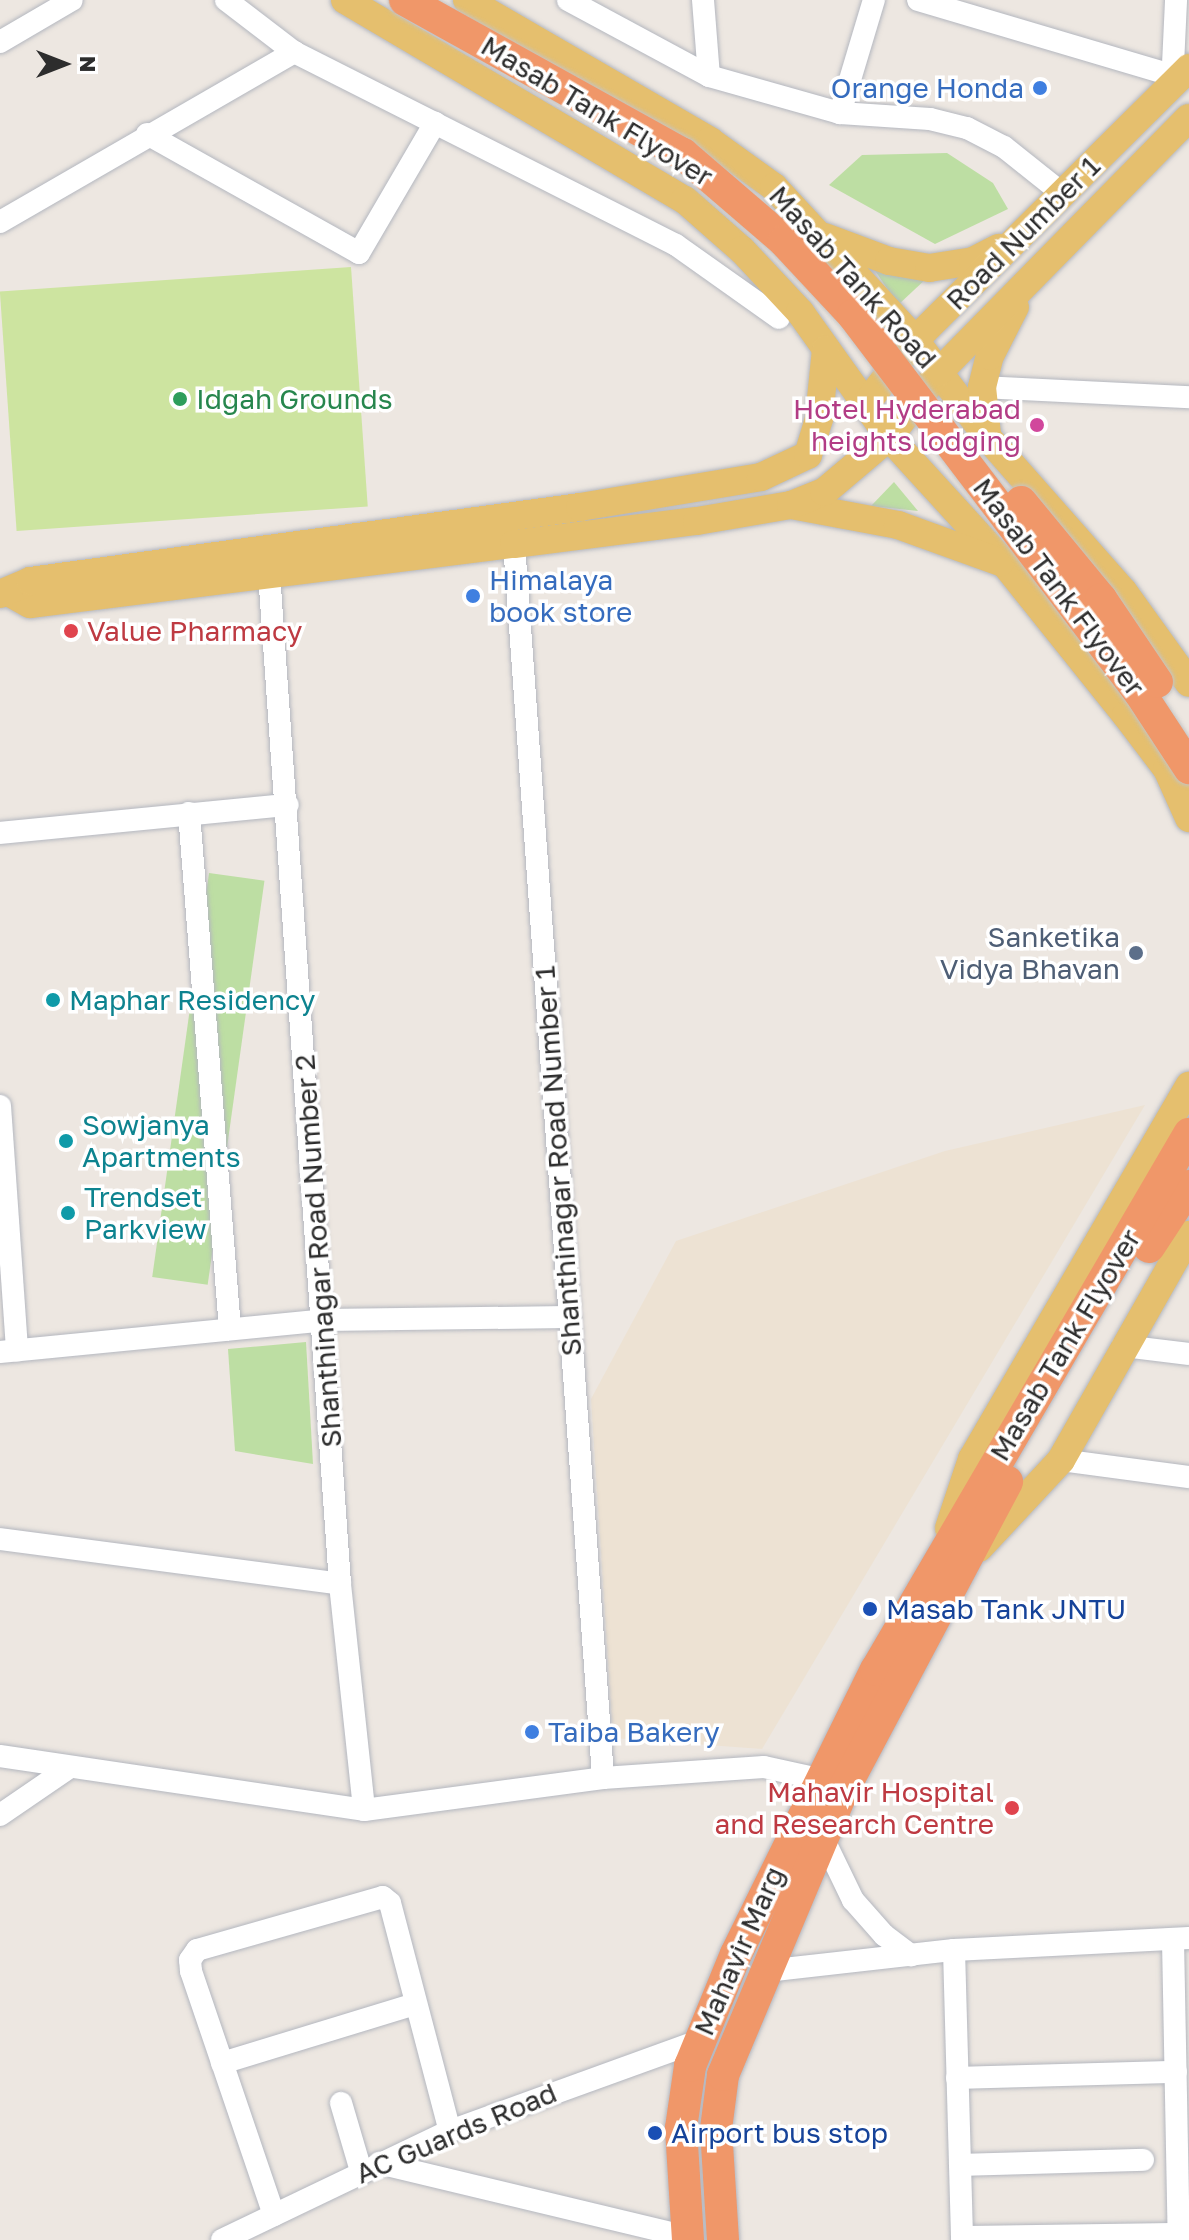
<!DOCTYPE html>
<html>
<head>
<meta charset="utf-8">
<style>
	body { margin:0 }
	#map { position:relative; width:1189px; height:2240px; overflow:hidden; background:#ede7e1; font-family:"Golos Text",sans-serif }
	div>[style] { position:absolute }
	.education>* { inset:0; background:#ede2d3 }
	.green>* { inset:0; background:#bddea3; transform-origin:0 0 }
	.pitch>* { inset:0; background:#cde4a0; transform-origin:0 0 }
	.roads { filter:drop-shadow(0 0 2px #b4b7bf) drop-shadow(0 0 2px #b4b7bf) }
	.minor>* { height:22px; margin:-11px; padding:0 11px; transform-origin:11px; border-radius:11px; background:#fff }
	.major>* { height:28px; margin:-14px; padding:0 14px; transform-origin:14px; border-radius:14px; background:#e5bf6e }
	.highway>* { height:32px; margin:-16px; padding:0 16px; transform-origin:16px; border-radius:16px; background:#f09769 }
	.bridges { filter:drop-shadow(0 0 2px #c4c4c4) drop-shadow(0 0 2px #c4c4c4) }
	.highway-bridge>* { height:32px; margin:-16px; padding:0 16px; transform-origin:16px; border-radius:16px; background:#f09769 }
	.dots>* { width:22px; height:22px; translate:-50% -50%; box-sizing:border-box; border:4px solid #fff; border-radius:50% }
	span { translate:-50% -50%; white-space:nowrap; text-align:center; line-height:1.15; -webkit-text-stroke:7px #fff; paint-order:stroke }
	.shop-label { font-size:28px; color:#366cbe }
	.right { translate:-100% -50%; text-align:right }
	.left { translate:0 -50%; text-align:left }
	.street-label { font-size:28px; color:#2d2d2d }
	.leisure-label { font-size:28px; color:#27864d }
	.hotel-label { font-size:28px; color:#b23c85 }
	.health-label { font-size:28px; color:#be3a42 }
	.service-label { font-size:28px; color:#4e5e75 }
	.culture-label { font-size:28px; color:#0d838f }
	.transit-label { font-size:28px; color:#164399 }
	.north { position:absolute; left:24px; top:24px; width:80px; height:80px; -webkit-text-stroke:6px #fff; paint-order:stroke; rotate:90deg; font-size:22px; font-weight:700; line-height:32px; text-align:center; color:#2d2d2d }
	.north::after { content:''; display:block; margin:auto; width:28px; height:36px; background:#2d2d2d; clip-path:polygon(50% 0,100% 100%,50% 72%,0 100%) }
</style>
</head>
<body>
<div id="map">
	<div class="education">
		<i style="clip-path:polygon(1145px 1105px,762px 1749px,613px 1738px,591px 1399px,676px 1241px,945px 1151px)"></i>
	</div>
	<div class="green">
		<i style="clip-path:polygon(947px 153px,993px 183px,1008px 209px,935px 244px,829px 185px,862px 155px)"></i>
		<i style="clip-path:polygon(872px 266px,928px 277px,898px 305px)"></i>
		<i style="clip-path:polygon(894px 482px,918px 511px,871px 506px)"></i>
		<i style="left:209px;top:873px;width:56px;height:408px;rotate:8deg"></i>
		<i style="clip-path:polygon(306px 1342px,313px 1464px,235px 1451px,228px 1349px)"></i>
	</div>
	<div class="pitch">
		<i style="left:351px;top:267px;width:240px;height:352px;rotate:86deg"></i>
	</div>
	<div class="roads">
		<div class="minor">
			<i style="left:226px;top:0;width:86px;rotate:37.4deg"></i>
			<i style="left:294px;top:52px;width:428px;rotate:26.8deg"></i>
			<i style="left:676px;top:245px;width:126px;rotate:35.3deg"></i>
			<i style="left:568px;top:0;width:160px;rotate:28.3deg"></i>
			<i style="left:709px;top:76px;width:136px;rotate:15.8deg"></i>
			<i style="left:840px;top:113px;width:90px;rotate:3.8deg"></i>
			<i style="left:930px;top:119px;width:38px;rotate:14deg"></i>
			<i style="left:967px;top:128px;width:42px;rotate:27.2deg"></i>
			<i style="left:1004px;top:147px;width:75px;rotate:38.5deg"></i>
			<i style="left:703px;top:0;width:76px;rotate:85.5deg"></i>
			<i style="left:918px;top:0;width:265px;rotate:16.5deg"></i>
			<i style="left:0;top:42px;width:83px;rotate:-30.3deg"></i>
			<i style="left:1172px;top:86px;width:86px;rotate:-87.3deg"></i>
			<i style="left:840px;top:113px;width:118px;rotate:-73.3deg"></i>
			<i style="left:147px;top:134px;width:243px;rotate:29.3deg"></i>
			<i style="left:359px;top:253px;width:151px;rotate:-59.7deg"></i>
			<i style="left:0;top:222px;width:340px;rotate:-30deg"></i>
			<i style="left:982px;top:387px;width:207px;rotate:2.8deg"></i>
			<i style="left:514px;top:544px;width:1237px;rotate:85.87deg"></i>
			<i style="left:268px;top:559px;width:1028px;rotate:85.98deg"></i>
			<i style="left:340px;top:1584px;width:227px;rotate:83.9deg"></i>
			<i style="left:189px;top:813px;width:518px;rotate:85.46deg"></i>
			<i style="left:0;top:833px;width:289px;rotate:-5.6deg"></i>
			<i style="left:0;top:1106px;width:245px;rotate:86deg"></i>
			<i style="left:1123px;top:1346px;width:66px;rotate:6.9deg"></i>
			<i style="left:0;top:1352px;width:326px;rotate:-5.6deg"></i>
			<i style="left:324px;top:1320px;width:244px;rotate:-0.7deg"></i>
			<i style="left:1061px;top:1460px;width:129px;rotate:7.6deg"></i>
			<i style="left:0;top:1539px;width:343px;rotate:7.5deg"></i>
			<i style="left:0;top:1756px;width:368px;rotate:8.4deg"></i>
			<i style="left:364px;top:1810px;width:241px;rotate:-7.6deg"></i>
			<i style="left:603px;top:1778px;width:161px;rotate:-3.9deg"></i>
			<i style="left:764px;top:1767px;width:56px;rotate:12.3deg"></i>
			<i style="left:0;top:1815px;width:85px;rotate:-34.4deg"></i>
			<i style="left:823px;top:1838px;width:69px;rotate:64.2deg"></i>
			<i style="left:853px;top:1900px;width:47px;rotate:48.5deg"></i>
			<i style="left:884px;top:1935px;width:34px;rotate:37deg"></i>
			<i style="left:1173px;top:1940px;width:300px;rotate:88.9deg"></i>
			<i style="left:954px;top:1950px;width:290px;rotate:88.4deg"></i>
			<i style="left:766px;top:1971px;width:189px;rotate:-6.4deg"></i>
			<i style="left:954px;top:1950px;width:235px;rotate:-2.9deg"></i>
			<i style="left:222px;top:2063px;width:202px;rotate:-17deg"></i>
			<i style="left:957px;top:2078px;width:219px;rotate:-1.6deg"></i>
			<i style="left:341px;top:2103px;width:71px;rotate:73.6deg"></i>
			<i style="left:379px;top:2163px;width:318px;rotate:13.5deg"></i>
			<i style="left:960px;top:2165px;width:183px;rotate:-1.6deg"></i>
			<i style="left:274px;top:2215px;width:258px;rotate:-108.8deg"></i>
			<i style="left:191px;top:1971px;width:11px;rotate:-95deg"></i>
			<i style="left:190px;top:1960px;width:12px;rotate:-55deg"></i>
			<i style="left:197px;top:1950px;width:193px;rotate:-15.9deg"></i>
			<i style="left:383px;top:1897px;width:9px;rotate:41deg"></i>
			<i style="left:390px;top:1903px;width:236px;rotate:75.3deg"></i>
			<i style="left:962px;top:2237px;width:217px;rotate:-0.8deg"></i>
			<i style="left:222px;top:2240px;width:253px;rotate:-25.6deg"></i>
			<i style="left:450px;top:2131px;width:264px;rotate:-19.9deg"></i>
		</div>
		<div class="major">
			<i style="left:345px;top:0;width:394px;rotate:30.5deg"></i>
			<i style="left:685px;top:200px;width:76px;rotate:41.3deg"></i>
			<i style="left:742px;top:250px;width:85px;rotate:46.9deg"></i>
			<i style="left:800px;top:312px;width:153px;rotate:54.5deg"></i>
			<i style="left:889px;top:437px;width:172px;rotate:47.6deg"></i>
			<i style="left:1005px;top:564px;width:193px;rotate:51.3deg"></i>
			<i style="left:1126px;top:715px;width:68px;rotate:52.8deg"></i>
			<i style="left:1167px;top:769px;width:54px;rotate:65.8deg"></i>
			<i style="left:467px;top:0;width:281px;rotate:30.1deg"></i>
			<i style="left:710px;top:141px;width:79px;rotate:35.7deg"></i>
			<i style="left:774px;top:187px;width:208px;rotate:47.3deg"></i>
			<i style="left:915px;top:340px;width:122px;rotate:53.3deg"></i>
			<i style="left:988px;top:438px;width:204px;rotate:48.6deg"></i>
			<i style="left:1123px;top:591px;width:113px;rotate:54.3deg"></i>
			<i style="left:825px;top:237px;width:68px;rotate:20.6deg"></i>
			<i style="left:889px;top:261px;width:41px;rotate:9.9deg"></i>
			<i style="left:929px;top:268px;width:45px;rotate:-9deg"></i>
			<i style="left:973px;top:261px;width:29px;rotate:-27deg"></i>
			<i style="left:865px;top:405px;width:82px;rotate:-52.4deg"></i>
			<i style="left:915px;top:340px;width:386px;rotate:-44.8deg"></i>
			<i style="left:987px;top:434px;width:47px;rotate:-96.1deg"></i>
			<i style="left:982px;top:387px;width:32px;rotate:-76deg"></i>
			<i style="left:990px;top:356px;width:55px;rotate:-63deg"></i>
			<i style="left:791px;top:505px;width:109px;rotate:10.6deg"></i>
			<i style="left:898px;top:525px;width:109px;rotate:19.9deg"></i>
			<i style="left:10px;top:593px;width:23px;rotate:29deg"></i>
			<i style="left:30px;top:604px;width:488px;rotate:-7.1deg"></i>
			<i style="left:514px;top:544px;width:184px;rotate:-7.2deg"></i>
			<i style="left:697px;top:521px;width:95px;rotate:-9.7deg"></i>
			<i style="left:791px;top:505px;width:35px;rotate:-22deg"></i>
			<i style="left:824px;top:492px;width:85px;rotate:-40.2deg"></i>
			<i style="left:889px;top:437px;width:82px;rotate:-52.4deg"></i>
			<i style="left:939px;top:372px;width:356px;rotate:-45.5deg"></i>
			<i style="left:0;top:594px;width:33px;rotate:-23deg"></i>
			<i style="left:30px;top:581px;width:555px;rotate:-7.66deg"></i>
			<i style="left:580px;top:507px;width:183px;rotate:-9.4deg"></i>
			<i style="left:761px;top:477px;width:52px;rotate:-25.1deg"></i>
			<i style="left:808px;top:455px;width:39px;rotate:-73deg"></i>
			<i style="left:819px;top:418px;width:69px;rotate:-84.2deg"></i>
			<i style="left:949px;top:1528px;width:73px;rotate:-71.6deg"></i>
			<i style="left:972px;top:1459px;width:432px;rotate:-59.8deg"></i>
			<i style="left:979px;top:1548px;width:120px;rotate:-47deg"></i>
			<i style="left:1061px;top:1460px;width:259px;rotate:-60.4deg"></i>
		</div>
		<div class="highway">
			<i style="left:1149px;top:1247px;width:73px;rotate:-56.7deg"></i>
			<i style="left:688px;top:2240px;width:112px;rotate:-93.6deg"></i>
			<i style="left:681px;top:2128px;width:63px;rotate:-81.7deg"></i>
			<i style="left:690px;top:2066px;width:121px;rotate:-67.7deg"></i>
			<i style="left:736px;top:1954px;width:317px;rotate:-63.8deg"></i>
			<i style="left:876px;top:1670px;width:621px;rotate:-59.72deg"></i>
			<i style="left:723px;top:2240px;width:111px;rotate:-93.6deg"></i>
			<i style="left:716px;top:2129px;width:54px;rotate:-82.6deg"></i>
			<i style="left:723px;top:2075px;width:303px;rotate:-67.2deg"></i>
			<i style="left:840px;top:1796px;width:356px;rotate:-62deg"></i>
		</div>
	</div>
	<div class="bridges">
		<div class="highway-bridge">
			<i style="left:405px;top:0;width:318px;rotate:29deg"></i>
			<i style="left:683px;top:154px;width:133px;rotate:40.7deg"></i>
			<i style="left:784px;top:241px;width:101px;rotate:47deg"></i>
			<i style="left:853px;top:315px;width:475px;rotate:52.8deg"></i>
			<i style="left:1140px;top:693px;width:90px;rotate:56.8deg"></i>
			<i style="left:1021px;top:502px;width:126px;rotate:50.5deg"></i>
			<i style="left:1101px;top:599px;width:100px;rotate:56deg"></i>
		</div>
	</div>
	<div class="dots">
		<i style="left:1040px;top:88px;background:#3f7fe0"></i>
		<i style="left:180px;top:399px;background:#2e9e5b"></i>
		<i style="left:1037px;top:425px;background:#d1479c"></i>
		<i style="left:473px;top:596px;background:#3f7fe0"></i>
		<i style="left:71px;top:631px;background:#e0444e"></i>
		<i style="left:1136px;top:953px;background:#5c6f8a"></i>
		<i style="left:53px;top:1000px;background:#0f9aa8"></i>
		<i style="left:66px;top:1141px;background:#0f9aa8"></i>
		<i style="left:68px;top:1213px;background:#0f9aa8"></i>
		<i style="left:870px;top:1609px;background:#1a4fb4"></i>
		<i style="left:532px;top:1732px;background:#3f7fe0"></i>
		<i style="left:1012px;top:1808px;background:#e0444e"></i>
		<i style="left:655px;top:2133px;background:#1a4fb4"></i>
	</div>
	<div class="shop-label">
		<span class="right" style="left:1024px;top:88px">Orange Honda</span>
		<span class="left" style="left:489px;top:596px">Himalaya<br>book store</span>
		<span class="left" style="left:548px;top:1732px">Taiba Bakery</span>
	</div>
	<div class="street-label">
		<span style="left:597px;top:111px;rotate:31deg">Masab Tank Flyover</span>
		<span style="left:1023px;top:233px;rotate:-45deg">Road Number 1</span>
		<span style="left:853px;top:277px;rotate:48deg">Masab Tank Road</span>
		<span style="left:1059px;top:587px;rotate:53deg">Masab Tank Flyover</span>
		<span style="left:558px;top:1161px;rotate:-94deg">Shanthinagar Road Number 1</span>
		<span style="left:318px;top:1251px;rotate:-94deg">Shanthinagar Road Number 2</span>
		<span style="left:1065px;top:1345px;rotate:-59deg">Masab Tank Flyover</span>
		<span style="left:739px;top:1951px;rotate:-66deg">Mahavir Marg</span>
		<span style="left:456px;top:2133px;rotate:-23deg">AC Guards Road</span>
	</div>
	<div class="leisure-label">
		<span class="left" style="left:196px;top:399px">Idgah Grounds</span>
	</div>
	<div class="hotel-label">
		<span class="right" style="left:1021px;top:425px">Hotel Hyderabad<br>heights lodging</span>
	</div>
	<div class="health-label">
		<span class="left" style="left:87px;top:631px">Value Pharmacy</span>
		<span class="right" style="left:994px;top:1808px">Mahavir Hospital<br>and Research Centre</span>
	</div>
	<div class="service-label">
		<span class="right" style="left:1120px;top:953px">Sanketika<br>Vidya Bhavan</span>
	</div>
	<div class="culture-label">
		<span class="left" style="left:69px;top:1000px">Maphar Residency</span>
		<span class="left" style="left:82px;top:1141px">Sowjanya<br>Apartments</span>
		<span class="left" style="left:84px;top:1213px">Trendset<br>Parkview</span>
	</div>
	<div class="transit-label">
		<span class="left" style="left:886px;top:1609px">Masab Tank JNTU</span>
		<span class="left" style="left:671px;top:2133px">Airport bus stop</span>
	</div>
	<div class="north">N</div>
</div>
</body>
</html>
